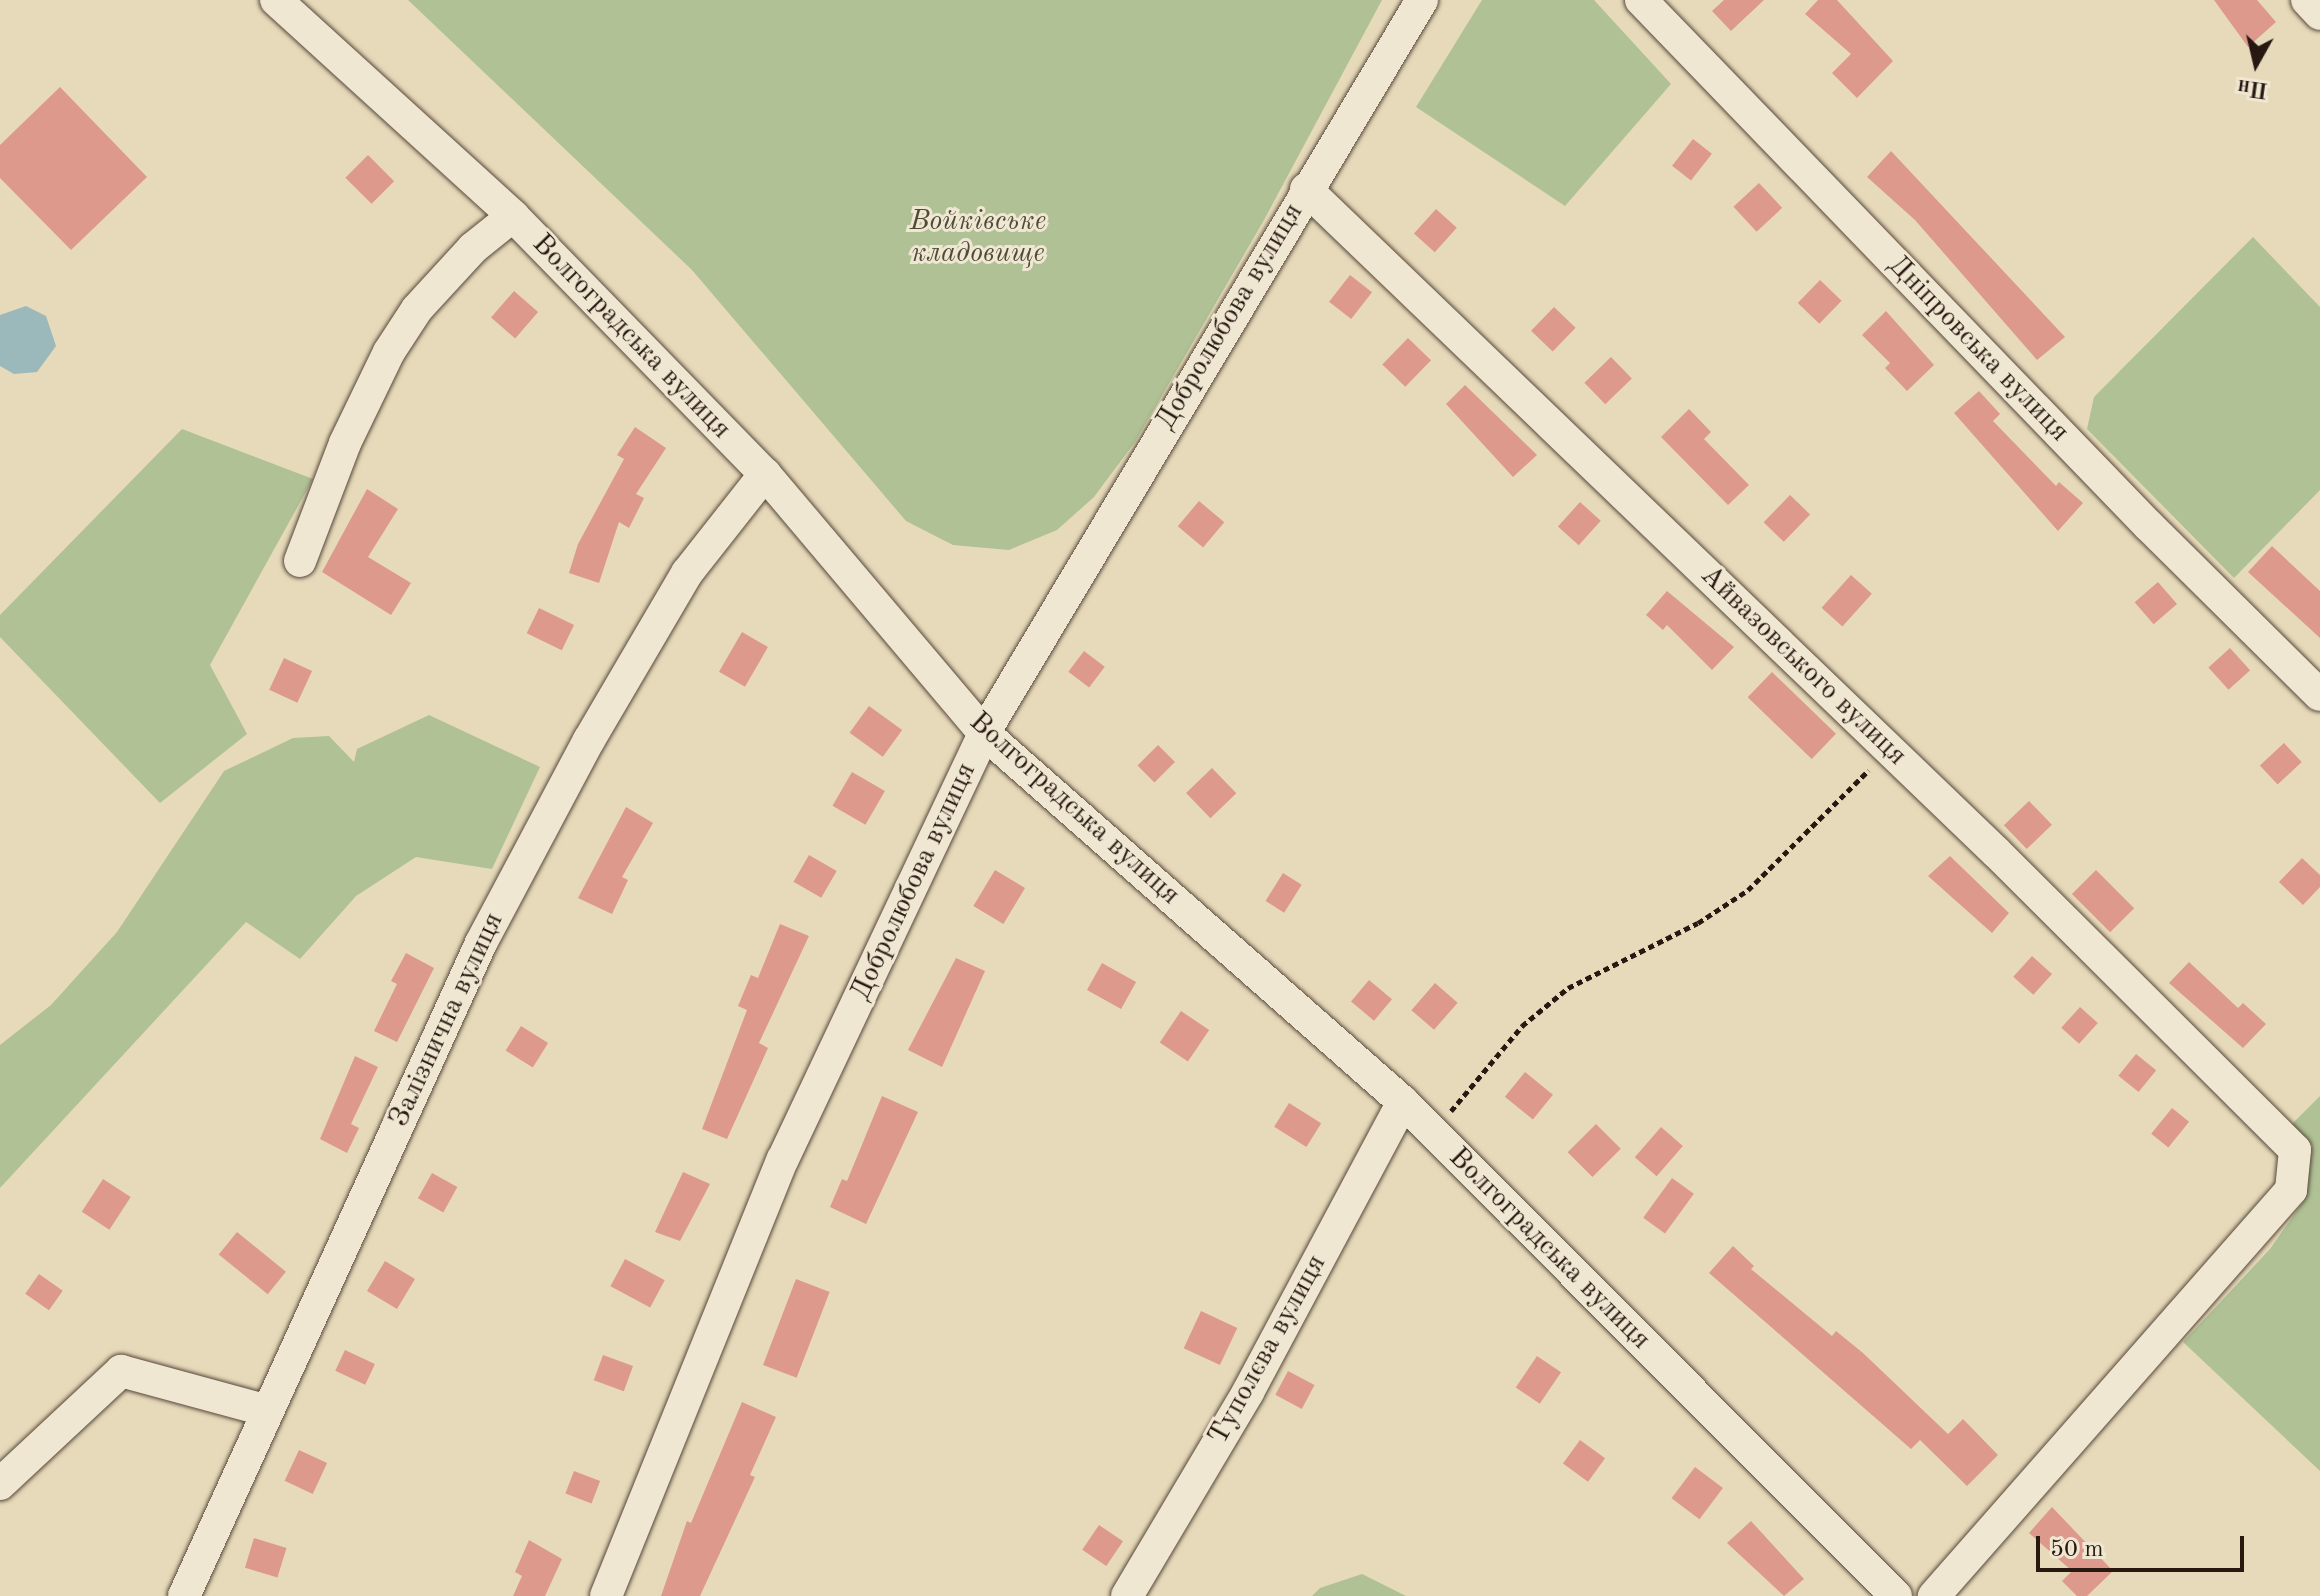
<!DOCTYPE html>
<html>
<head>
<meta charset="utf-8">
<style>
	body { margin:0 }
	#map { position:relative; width:2320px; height:1596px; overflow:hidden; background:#e7daba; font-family:"Old Standard TT",serif }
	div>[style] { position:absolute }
	.green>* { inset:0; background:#afc195 }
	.water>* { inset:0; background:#9bb8ba }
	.building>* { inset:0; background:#dd9a8c; transform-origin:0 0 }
	.path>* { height:5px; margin-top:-2.5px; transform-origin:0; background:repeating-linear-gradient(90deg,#271811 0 6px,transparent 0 10px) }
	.roads { filter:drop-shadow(0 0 2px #57483b) drop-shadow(0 0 2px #57483b) }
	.minor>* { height:32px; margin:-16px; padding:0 16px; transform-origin:16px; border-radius:16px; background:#efe7d2 }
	span { translate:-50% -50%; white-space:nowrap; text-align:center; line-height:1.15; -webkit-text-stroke:6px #efe7d2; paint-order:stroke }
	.park-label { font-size:28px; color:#504b39; font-style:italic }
	.street-label { font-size:28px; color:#271811 }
	.north { position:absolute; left:2216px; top:24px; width:80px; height:80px; -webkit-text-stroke:6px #efe7d2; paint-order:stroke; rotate:188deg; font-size:22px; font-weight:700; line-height:32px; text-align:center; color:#271811 }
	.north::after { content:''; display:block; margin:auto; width:28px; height:36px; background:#271811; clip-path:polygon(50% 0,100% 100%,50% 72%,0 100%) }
	.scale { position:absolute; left:2036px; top:1536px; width:208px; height:36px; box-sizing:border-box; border:4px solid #271811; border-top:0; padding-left:10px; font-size:24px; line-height:28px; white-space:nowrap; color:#271811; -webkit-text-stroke:6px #efe7d2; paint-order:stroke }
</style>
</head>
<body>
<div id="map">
	<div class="green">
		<i style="clip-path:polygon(408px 0,1382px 0,1264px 220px,1135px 442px,1094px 497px,1057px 530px,1009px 550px,953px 545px,906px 521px,692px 270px)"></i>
		<i style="clip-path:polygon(1482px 0,1594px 0,1671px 84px,1565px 206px,1416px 107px)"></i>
		<i style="clip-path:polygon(2253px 237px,2320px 307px,2320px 490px,2234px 578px,2087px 429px,2094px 397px)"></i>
		<i style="clip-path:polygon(182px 429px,313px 479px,210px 665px,247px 734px,160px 803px,0 637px,0 615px)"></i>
		<i style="clip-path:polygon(429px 715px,540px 767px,492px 869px,416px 857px,356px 896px,300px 959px,246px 922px,0 1188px,0 1045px,51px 1005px,117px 932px,224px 771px,293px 738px,329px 736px,354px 762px,357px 749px)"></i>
		<i style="clip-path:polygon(2320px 1096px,2320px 1471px,2183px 1342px,2270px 1249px,2305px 1199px,2312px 1145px,2292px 1124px)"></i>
		<i style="clip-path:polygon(1362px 1574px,1406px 1596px,1312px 1596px,1320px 1588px)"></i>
	</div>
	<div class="water">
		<i style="clip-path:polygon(26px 306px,46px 316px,56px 346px,37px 372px,14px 374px,0 366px,0 315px)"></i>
	</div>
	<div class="building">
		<i style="clip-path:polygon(1724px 0,1764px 0,1731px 31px,1712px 11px)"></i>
		<i style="clip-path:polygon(1818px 0,1837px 0,1893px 61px,1857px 98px,1832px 73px,1851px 54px,1805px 14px)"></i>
		<i style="clip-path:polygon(2214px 0,2257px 0,2276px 22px,2248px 47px)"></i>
		<i style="clip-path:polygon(60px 87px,147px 177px,71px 250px,0 178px,0 145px)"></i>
		<i style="left:1693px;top:139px;width:24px;height:34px;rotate:38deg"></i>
		<i style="clip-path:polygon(1891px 151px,2065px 337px,2037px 360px,1915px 220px,1867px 177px)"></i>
		<i style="left:368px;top:155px;width:37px;height:32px;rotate:45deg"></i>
		<i style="left:1759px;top:183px;width:34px;height:35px;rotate:47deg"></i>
		<i style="left:1436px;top:209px;width:28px;height:33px;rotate:42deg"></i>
		<i style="left:1350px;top:275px;width:28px;height:34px;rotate:38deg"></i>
		<i style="left:1820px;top:280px;width:30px;height:32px;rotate:44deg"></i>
		<i style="left:514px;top:291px;width:32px;height:35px;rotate:41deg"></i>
		<i style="left:1554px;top:307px;width:30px;height:33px;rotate:44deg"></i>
		<i style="clip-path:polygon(1886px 311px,1934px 365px,1907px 391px,1885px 368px,1890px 363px,1862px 335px)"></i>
		<i style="left:1408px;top:338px;width:32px;height:37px;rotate:44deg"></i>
		<i style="left:1611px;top:357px;width:30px;height:37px;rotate:46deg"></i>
		<i style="clip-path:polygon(1465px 385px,1537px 455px,1513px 477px,1446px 404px)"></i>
		<i style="clip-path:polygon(1979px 391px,2000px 414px,1993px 421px,2056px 486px,2059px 482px,2083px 503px,2058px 531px,1954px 413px)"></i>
		<i style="clip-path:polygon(1689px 409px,1711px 432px,1704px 439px,1749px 485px,1728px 505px,1661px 437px)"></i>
		<i style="clip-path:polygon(635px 427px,666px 448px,636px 494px,644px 498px,629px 528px,619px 522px,599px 583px,569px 573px,578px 544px,624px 459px,617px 455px)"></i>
		<i style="clip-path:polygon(367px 489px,398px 509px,368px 557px,411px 583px,391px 615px,322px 572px)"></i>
		<i style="left:1790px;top:495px;width:28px;height:38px;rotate:44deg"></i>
		<i style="left:1199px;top:501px;width:33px;height:33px;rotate:40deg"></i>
		<i style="left:1580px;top:502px;width:28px;height:33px;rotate:42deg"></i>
		<i style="clip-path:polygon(2272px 546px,2320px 591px,2320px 638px,2248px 572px)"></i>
		<i style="left:1851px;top:575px;width:28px;height:44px;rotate:42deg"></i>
		<i style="left:2158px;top:582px;width:29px;height:31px;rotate:49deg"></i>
		<i style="clip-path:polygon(1667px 591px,1734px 647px,1712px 670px,1667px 625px,1663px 630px,1646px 615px)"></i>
		<i style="left:539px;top:608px;width:39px;height:28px;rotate:26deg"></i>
		<i style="left:742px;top:632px;width:30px;height:46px;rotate:30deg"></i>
		<i style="left:2230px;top:648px;width:30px;height:29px;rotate:48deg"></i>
		<i style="left:1084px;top:651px;width:26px;height:26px;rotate:37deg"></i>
		<i style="left:284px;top:658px;width:31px;height:35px;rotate:25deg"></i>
		<i style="left:1772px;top:672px;width:89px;height:35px;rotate:44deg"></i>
		<i style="left:869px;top:706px;width:41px;height:33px;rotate:36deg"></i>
		<i style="left:2284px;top:743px;width:26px;height:33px;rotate:47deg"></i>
		<i style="left:1158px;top:745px;width:24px;height:29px;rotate:45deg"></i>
		<i style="left:1212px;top:768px;width:35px;height:36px;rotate:46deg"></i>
		<i style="left:852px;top:772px;width:38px;height:39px;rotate:30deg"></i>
		<i style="left:2029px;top:801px;width:33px;height:35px;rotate:46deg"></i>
		<i style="clip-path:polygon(626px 807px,653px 823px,622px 877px,628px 880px,612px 914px,578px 898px)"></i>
		<i style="left:809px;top:855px;width:32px;height:31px;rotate:30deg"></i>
		<i style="clip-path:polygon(1950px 856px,2009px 913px,1992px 933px,1928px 876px)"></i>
		<i style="clip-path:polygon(2302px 858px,2320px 875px,2320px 887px,2303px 905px,2279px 882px)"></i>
		<i style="left:995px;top:870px;width:35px;height:42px;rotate:31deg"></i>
		<i style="left:2096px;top:870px;width:54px;height:34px;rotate:45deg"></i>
		<i style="left:1283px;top:873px;width:22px;height:33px;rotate:32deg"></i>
		<i style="clip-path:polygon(780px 924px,809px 936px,759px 1043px,768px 1048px,727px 1139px,702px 1129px,747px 1010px,738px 1006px,751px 975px,758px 978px)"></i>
		<i style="clip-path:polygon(406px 953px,434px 968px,397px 1042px,374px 1031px,397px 984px,391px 981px)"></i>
		<i style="left:2032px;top:956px;width:27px;height:28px;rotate:42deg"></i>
		<i style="clip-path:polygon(956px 958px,985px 971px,942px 1067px,908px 1050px)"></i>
		<i style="clip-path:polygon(2189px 962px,2238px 1008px,2243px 1003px,2266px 1024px,2243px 1048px,2169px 983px)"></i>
		<i style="left:1102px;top:963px;width:39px;height:31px;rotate:29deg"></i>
		<i style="left:1369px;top:980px;width:30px;height:28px;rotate:40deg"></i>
		<i style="left:1435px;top:983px;width:30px;height:36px;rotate:41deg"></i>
		<i style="left:2080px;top:1007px;width:24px;height:28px;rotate:42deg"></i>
		<i style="left:1181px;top:1011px;width:34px;height:38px;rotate:34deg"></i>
		<i style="left:521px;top:1026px;width:32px;height:29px;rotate:32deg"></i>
		<i style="left:2136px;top:1054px;width:26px;height:28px;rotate:39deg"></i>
		<i style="clip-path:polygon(355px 1056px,378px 1067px,351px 1124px,359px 1128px,347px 1153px,320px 1139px)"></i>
		<i style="left:1525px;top:1072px;width:36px;height:32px;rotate:39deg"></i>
		<i style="clip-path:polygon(882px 1096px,918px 1112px,866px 1224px,830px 1207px,842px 1179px,847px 1181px)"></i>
		<i style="left:1289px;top:1103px;width:38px;height:28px;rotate:32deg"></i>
		<i style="left:2172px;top:1108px;width:22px;height:33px;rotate:39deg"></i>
		<i style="left:1596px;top:1124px;width:35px;height:40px;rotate:45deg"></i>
		<i style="left:1661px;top:1127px;width:29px;height:40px;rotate:41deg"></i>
		<i style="clip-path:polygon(683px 1172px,710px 1184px,680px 1241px,655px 1232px)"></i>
		<i style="left:432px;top:1173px;width:29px;height:29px;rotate:29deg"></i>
		<i style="left:1672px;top:1178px;width:27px;height:49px;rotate:36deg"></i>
		<i style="left:103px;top:1179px;width:33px;height:39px;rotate:33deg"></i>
		<i style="left:237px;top:1232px;width:63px;height:29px;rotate:39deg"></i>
		<i style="clip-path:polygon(1733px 1246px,1754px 1266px,1751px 1269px,1832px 1336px,1836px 1331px,1863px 1353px,1948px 1434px,1963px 1419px,1998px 1455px,1967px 1486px,1920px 1440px,1911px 1449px,1709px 1273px)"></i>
		<i style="left:625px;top:1259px;width:45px;height:31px;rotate:28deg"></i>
		<i style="left:385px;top:1261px;width:35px;height:35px;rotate:31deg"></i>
		<i style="left:39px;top:1274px;width:29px;height:24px;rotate:35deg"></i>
		<i style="left:796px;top:1279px;width:36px;height:92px;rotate:21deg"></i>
		<i style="left:1201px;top:1311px;width:40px;height:41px;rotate:25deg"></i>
		<i style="left:345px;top:1350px;width:33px;height:23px;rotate:25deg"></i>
		<i style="left:603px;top:1355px;width:32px;height:27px;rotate:20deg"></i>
		<i style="left:1537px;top:1356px;width:29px;height:38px;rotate:34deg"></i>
		<i style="left:1288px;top:1371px;width:30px;height:27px;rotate:28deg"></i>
		<i style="clip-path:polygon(742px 1402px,776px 1417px,750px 1475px,755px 1477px,700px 1596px,661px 1596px,687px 1521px,691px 1523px)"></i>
		<i style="left:1580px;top:1440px;width:31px;height:29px;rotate:36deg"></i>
		<i style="left:299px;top:1450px;width:31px;height:34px;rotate:25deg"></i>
		<i style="left:1695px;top:1467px;width:35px;height:39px;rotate:37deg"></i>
		<i style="left:574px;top:1471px;width:28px;height:24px;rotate:21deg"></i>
		<i style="clip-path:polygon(2052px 1507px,2113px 1571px,2087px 1596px,2077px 1596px,2062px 1581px,2072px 1571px,2029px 1533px)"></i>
		<i style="clip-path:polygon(1751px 1521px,1804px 1579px,1784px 1596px,1727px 1543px)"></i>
		<i style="left:1099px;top:1525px;width:29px;height:30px;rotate:34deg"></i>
		<i style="left:254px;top:1538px;width:34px;height:31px;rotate:17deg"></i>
		<i style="clip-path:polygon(529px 1540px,562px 1559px,545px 1596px,513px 1596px,522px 1576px,515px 1572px)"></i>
	</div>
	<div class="path">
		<i style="left:1451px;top:1111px;width:111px;rotate:-50.1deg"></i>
		<i style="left:1522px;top:1026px;width:60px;rotate:-39.6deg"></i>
		<i style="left:1568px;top:988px;width:145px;rotate:-26.6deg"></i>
		<i style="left:1698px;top:923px;width:60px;rotate:-33.4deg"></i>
		<i style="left:1748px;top:890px;width:170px;rotate:-44.8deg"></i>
	</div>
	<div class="roads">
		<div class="minor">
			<i style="left:276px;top:0;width:321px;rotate:42.3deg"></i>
			<i style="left:513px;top:216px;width:361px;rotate:45.7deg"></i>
			<i style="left:765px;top:474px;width:339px;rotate:49.8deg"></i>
			<i style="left:984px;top:733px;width:558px;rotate:41.37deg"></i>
			<i style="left:1403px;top:1102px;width:698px;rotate:45.06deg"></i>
			<i style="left:1641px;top:0;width:731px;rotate:46deg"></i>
			<i style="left:2149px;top:526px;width:240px;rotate:44.7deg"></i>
			<i style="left:2307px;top:0;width:19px;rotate:47deg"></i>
			<i style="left:1306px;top:189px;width:957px;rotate:43.86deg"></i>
			<i style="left:1996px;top:852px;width:422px;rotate:44.9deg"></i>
			<i style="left:2295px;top:1150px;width:40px;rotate:95.7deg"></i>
			<i style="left:2291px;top:1190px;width:541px;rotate:131.33deg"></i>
			<i style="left:300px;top:561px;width:126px;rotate:-69.1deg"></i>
			<i style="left:345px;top:443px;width:101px;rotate:-64.2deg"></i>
			<i style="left:389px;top:352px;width:51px;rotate:-56.9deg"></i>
			<i style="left:417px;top:309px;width:83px;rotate:-47.4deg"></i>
			<i style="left:473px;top:248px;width:51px;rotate:-38.7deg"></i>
			<i style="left:0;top:1484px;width:166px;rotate:-43deg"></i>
			<i style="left:121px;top:1371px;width:152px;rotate:15.2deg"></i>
			<i style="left:184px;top:1596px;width:717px;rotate:-65.54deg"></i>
			<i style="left:481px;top:943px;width:230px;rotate:-62deg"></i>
			<i style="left:589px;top:740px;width:194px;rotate:-59.6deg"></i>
			<i style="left:687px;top:573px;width:126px;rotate:-51.8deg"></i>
			<i style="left:606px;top:1596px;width:471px;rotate:-68deg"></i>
			<i style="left:783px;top:1159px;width:471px;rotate:-64.7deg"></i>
			<i style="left:984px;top:733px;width:854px;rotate:-59.14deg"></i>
			<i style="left:1127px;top:1596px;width:237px;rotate:-59.3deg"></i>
			<i style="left:1248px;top:1392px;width:329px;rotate:-61.9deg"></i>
		</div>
	</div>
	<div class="park-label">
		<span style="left:978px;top:238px">Войківське<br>кладовище</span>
	</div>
	<div class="street-label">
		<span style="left:1230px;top:317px;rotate:-59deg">Добролюбова вулиця</span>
		<span style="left:631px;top:337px;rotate:46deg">Волгоградська вулиця</span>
		<span style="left:1978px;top:349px;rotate:46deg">Дніпровська вулиця</span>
		<span style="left:1803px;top:666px;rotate:44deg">Айвазовського вулиця</span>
		<span style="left:1074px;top:809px;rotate:42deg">Волгоградська вулиця</span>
		<span style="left:914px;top:882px;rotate:-65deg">Добролюбова вулиця</span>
		<span style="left:447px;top:1020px;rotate:-65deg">Залізнична вулиця</span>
		<span style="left:1549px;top:1249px;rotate:45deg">Волгоградська вулиця</span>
		<span style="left:1268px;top:1350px;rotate:-61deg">Туполєва вулиця</span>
	</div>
	<div class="north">Пн</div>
	<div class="scale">50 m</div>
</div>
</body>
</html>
